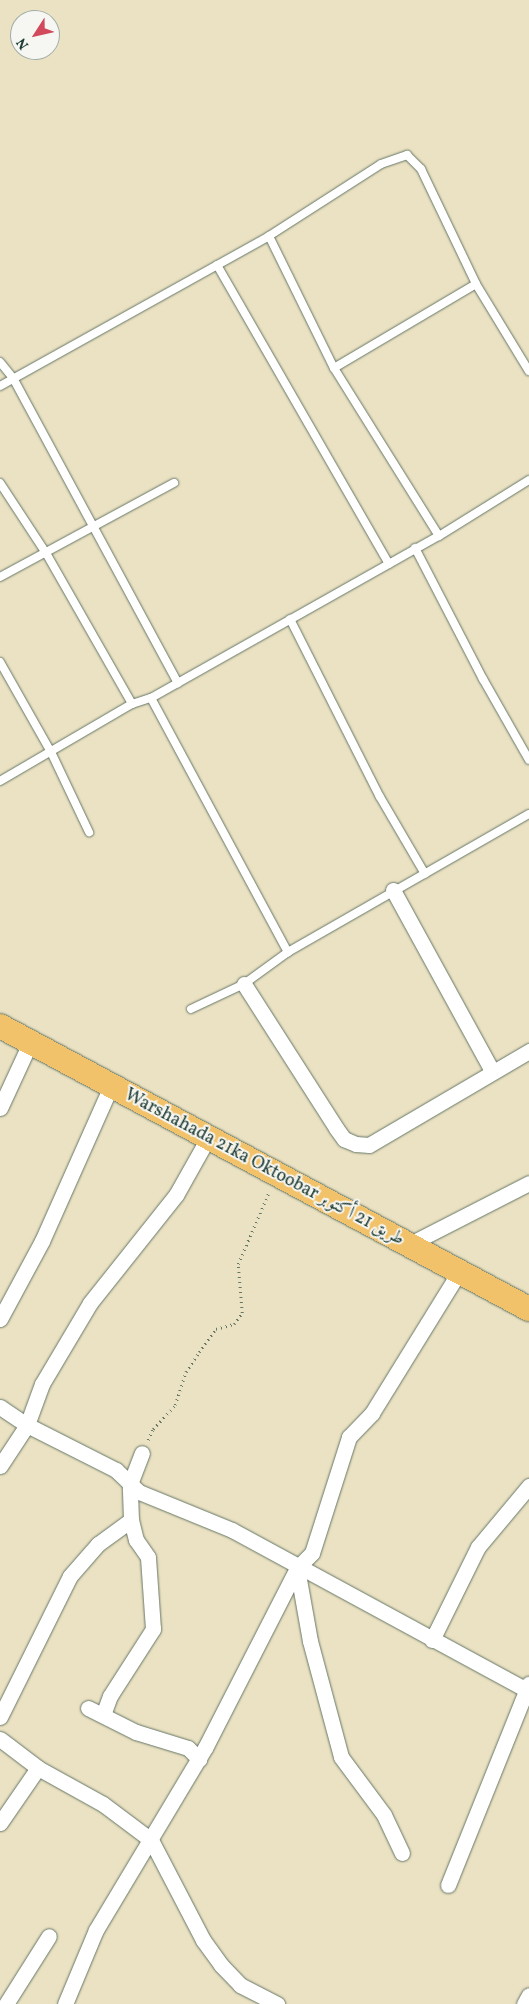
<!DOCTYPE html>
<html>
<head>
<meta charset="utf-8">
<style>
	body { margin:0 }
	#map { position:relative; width:529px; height:2004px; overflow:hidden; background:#ebe2c3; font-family:Vollkorn,Amiri,serif }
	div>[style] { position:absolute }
	.path>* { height:2.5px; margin-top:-1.25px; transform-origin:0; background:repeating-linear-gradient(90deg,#676 0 1px,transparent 0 5px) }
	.roads { filter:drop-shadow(0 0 1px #676) drop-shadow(0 0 1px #676) }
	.service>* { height:8px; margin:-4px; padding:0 4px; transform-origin:4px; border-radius:4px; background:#fff }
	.minor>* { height:15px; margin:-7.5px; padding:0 7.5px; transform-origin:7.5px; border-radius:7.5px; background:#fff }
	.primary>* { height:24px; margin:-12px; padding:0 12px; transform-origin:12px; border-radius:12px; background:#f2c26a }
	span { translate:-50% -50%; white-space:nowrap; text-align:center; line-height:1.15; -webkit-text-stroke:4px #f6f6f2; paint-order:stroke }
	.street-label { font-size:18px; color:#1f3d34 }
	.north { position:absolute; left:10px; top:10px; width:50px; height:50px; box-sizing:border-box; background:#f6f6f2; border:1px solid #a0aca6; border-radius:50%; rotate:235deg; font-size:14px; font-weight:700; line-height:20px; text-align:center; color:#1f3d34 }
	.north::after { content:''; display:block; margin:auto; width:18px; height:22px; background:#d1495b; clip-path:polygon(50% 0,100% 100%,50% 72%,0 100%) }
</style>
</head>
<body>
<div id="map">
	<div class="path">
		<i style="left:148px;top:1440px;width:12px;rotate:-66deg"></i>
		<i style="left:153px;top:1429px;width:33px;rotate:-47deg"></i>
		<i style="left:175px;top:1405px;width:35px;rotate:-72deg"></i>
		<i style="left:186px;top:1372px;width:24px;rotate:-57deg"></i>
		<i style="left:199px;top:1352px;width:29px;rotate:-54deg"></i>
		<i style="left:216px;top:1329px;width:19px;rotate:-16deg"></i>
		<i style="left:234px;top:1324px;width:14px;rotate:-54deg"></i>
		<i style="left:242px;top:1313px;width:49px;rotate:-94.7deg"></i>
		<i style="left:238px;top:1264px;width:78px;rotate:-66.7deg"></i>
	</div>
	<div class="roads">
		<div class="service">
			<i style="left:269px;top:236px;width:147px;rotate:63.8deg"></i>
			<i style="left:334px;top:368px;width:198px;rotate:58deg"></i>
			<i style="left:217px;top:265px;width:345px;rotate:60.1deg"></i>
			<i style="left:0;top:362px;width:21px;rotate:51deg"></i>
			<i style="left:13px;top:378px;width:347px;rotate:61.6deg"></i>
			<i style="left:334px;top:368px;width:165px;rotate:-30.6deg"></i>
			<i style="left:0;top:386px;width:308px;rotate:-29.1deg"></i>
			<i style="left:269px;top:236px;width:133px;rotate:-32.7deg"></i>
			<i style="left:381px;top:164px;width:28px;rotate:-19deg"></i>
			<i style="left:407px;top:155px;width:20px;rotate:45deg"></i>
			<i style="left:421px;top:169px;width:127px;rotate:64.4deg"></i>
			<i style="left:476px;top:284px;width:102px;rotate:58.7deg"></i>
			<i style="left:0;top:483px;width:84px;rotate:56.7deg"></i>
			<i style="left:46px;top:553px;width:174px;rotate:60.3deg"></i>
			<i style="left:415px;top:548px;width:148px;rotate:62.6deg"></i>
			<i style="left:483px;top:679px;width:93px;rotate:60.4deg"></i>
			<i style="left:0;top:577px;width:198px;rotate:-28.4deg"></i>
			<i style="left:290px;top:619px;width:199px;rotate:63.2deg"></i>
			<i style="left:380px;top:797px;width:89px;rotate:59.7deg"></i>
			<i style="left:0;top:662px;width:103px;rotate:60.5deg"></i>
			<i style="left:51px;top:752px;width:89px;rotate:64.6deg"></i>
			<i style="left:151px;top:698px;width:289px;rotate:61.7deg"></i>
			<i style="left:0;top:781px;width:153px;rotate:-30.3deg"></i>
			<i style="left:132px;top:704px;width:20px;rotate:-18deg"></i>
			<i style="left:151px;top:698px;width:330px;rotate:-29.4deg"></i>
			<i style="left:439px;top:536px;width:106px;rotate:-31.9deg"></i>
			<i style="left:191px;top:1009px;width:59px;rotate:-25.3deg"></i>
			<i style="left:244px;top:984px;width:54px;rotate:-36deg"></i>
			<i style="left:288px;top:952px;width:278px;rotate:-29.8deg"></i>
		</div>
		<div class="minor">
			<i style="left:393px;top:890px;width:206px;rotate:61.3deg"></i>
			<i style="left:244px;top:984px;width:171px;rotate:57.4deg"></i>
			<i style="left:336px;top:1128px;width:14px;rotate:54deg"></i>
			<i style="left:344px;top:1139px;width:13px;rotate:23deg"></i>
			<i style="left:356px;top:1144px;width:13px;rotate:4deg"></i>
			<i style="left:369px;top:1145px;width:186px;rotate:-30.4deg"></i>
			<i style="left:0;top:1108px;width:72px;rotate:-65.2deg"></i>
			<i style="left:408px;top:1245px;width:136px;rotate:-27.1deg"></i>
			<i style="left:0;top:1319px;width:89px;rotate:-61.7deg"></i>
			<i style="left:42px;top:1241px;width:170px;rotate:-66deg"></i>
			<i style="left:0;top:1407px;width:32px;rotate:34deg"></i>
			<i style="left:27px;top:1425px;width:100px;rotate:26.8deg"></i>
			<i style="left:116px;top:1470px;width:32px;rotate:44deg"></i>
			<i style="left:139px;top:1492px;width:100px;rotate:22.2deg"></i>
			<i style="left:232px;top:1530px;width:338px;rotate:28.5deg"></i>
			<i style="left:0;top:1466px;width:49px;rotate:-56.6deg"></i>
			<i style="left:27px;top:1425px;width:44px;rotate:-69.9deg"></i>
			<i style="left:42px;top:1384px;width:94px;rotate:-59.3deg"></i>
			<i style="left:90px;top:1303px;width:138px;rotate:-51.5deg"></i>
			<i style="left:176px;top:1195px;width:65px;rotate:-60.7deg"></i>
			<i style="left:297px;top:1568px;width:74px;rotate:79.9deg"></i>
			<i style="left:310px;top:1641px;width:120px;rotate:75deg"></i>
			<i style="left:341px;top:1757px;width:72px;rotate:53.4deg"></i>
			<i style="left:384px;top:1815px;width:42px;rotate:64.7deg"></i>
			<i style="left:432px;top:1640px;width:104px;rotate:-63.7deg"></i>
			<i style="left:478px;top:1547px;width:80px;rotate:-50.1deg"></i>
			<i style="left:88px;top:1708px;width:54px;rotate:26.6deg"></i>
			<i style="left:136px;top:1732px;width:54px;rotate:17.1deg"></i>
			<i style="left:188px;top:1748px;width:16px;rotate:45deg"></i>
			<i style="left:103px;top:1715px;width:20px;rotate:-70deg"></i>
			<i style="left:110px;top:1696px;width:80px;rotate:-57.3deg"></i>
			<i style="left:153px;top:1629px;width:72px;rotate:-94deg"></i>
			<i style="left:148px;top:1557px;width:21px;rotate:-125deg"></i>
			<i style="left:136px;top:1540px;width:21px;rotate:-104deg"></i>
			<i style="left:131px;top:1520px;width:36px;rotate:-92deg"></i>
			<i style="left:130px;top:1484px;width:33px;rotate:-69deg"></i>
			<i style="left:0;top:1717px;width:157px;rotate:-63.6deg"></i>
			<i style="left:70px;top:1576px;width:43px;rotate:-48.8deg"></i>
			<i style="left:98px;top:1544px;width:41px;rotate:-36deg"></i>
			<i style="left:0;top:1739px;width:48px;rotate:37.3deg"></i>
			<i style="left:38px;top:1768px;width:74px;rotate:29deg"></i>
			<i style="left:103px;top:1804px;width:60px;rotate:36.9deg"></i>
			<i style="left:151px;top:1840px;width:113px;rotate:62.5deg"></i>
			<i style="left:203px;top:1940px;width:31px;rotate:54deg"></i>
			<i style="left:221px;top:1965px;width:28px;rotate:46deg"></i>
			<i style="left:240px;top:1985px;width:42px;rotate:27.2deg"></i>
			<i style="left:0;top:1823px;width:67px;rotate:-55.4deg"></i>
			<i style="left:448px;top:1885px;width:217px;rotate:-68.1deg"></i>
			<i style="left:6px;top:2004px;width:80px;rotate:-57.7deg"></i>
			<i style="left:65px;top:2004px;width:80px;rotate:-67.3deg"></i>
			<i style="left:96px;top:1930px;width:212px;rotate:-59.1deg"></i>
			<i style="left:205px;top:1748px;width:202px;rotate:-62.9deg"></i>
			<i style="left:297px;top:1568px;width:21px;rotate:-45deg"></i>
			<i style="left:312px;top:1553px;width:122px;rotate:-72.3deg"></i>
			<i style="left:349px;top:1437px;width:33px;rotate:-46deg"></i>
			<i style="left:372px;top:1413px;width:166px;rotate:-58.3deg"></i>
			<i style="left:524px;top:2004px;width:10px;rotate:-61deg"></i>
		</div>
		<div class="primary">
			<i style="left:0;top:1026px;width:600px;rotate:28.15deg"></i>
		</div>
	</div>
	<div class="street-label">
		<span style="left:264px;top:1168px;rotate:28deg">Warshahada 21ka Oktoobar طريق 21 أكتوبر</span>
	</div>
	<div class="north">N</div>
</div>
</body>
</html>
